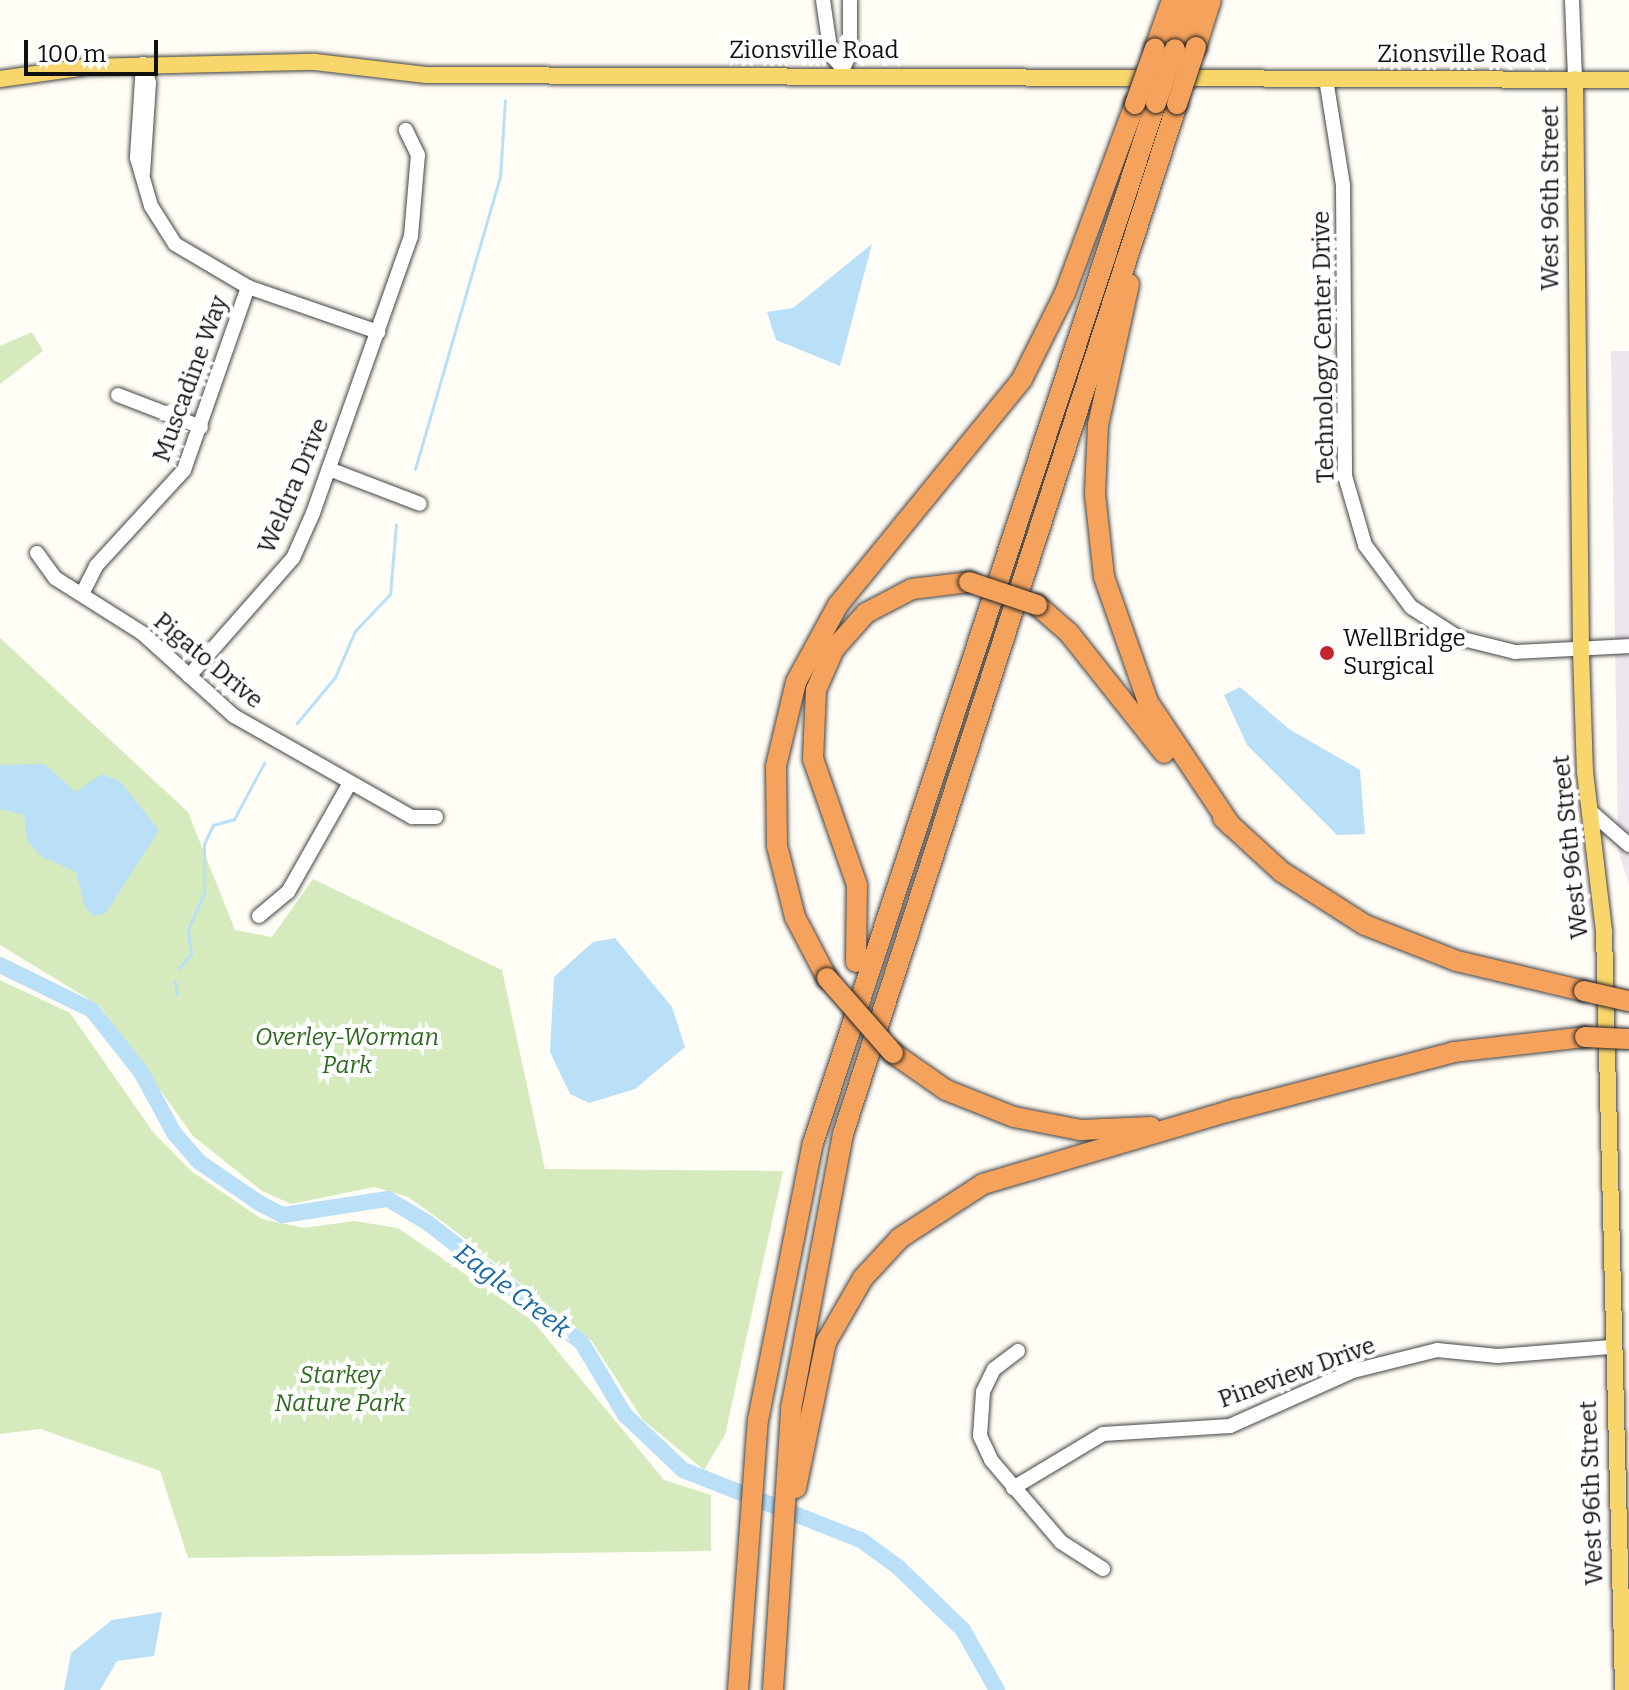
<!DOCTYPE html>
<html>
<head>
<meta charset="utf-8">
<style>
	body { margin:0 }
	#map { position:relative; width:1629px; height:1690px; overflow:hidden; background:#fffdf5; font-family:Bitter,serif }
	div>[style] { position:absolute }
	.industrial>* { inset:0; background:#eee6ef }
	.green>* { inset:0; background:#d5ebbd }
	.water>* { inset:0; background:#b9e0f7 }
	.stream>* { height:3px; margin:-1.5px; padding:0 1.5px; transform-origin:1.5px; border-radius:1.5px; background:#b9e0f7 }
	.river>* { height:16px; margin:-8px; padding:0 8px; transform-origin:8px; border-radius:8px; background:#b9e0f7 }
	.roads { filter:drop-shadow(0 0 2px #444) drop-shadow(0 0 2px #444) }
	.minor>* { height:14px; margin:-7px; padding:0 7px; transform-origin:7px; border-radius:7px; background:#fff }
	.major>* { height:16px; margin:-8px; padding:0 8px; transform-origin:8px; border-radius:8px; background:#f9d66b }
	.highway>* { height:20px; margin:-10px; padding:0 10px; transform-origin:10px; border-radius:10px; background:#f5a25d }
	.bridges { filter:drop-shadow(0 0 2px #222) drop-shadow(0 0 2px #222) }
	.highway-bridge>* { height:20px; margin:-10px; padding:0 10px; transform-origin:10px; border-radius:10px; background:#f5a25d }
	.dots>* { width:22px; height:22px; translate:-50% -50%; box-sizing:border-box; border:4px solid #fff; border-radius:50% }
	span { translate:-50% -50%; white-space:nowrap; text-align:center; line-height:1.15; -webkit-text-stroke:8px #fff; paint-order:stroke }
	.street-label { font-size:24px; color:#111 }
	.poi-label { font-size:24px; color:#111 }
	.left { translate:0 -50%; text-align:left }
	.park-label { font-size:24px; color:#2f6b1f; font-style:italic }
	.water-label { font-size:26px; color:#1768a6; font-style:italic }
	.scale { position:absolute; left:24px; top:40px; width:134px; height:36px; box-sizing:border-box; border:4px solid #111; border-top:0; padding-left:10px; font-size:24px; line-height:28px; white-space:nowrap; color:#111; -webkit-text-stroke:6px #fff; paint-order:stroke }
</style>
</head>
<body>
<div id="map">
	<div class="industrial">
		<i style="clip-path:polygon(1611px 351px,1629px 351px,1629px 885px,1618px 850px)"></i>
	</div>
	<div class="green">
		<i style="clip-path:polygon(32px 332px,43px 351px,0 384px,0 346px)"></i>
		<i style="clip-path:polygon(0 638px,188px 812px,235px 930px,272px 937px,313px 879px,502px 970px,545px 1169px,783px 1171px,725px 1435px,704px 1470px,643px 1420px,591px 1340px,450px 1227px,408px 1197px,374px 1187px,291px 1204px,262px 1191px,193px 1136px,100px 1006px,0 945px)"></i>
		<i style="clip-path:polygon(0 980px,70px 1013px,153px 1132px,191px 1171px,262px 1219px,304px 1228px,354px 1221px,398px 1228px,532px 1320px,664px 1480px,711px 1495px,711px 1551px,188px 1558px,160px 1471px,40px 1429px,0 1434px)"></i>
	</div>
	<div class="water">
		<i style="clip-path:polygon(872px 244px,840px 366px,776px 340px,767px 312px,793px 308px)"></i>
		<i style="clip-path:polygon(1240px 687px,1289px 729px,1360px 770px,1365px 834px,1337px 835px,1247px 745px,1224px 695px)"></i>
		<i style="clip-path:polygon(44px 764px,76px 792px,101px 774px,120px 781px,159px 830px,106px 913px,94px 916px,85px 907px,76px 872px,40px 856px,27px 840px,24px 815px,0 809px,0 765px)"></i>
		<i style="clip-path:polygon(615px 938px,672px 1007px,685px 1047px,635px 1089px,589px 1103px,570px 1094px,550px 1052px,554px 977px,593px 942px)"></i>
		<i style="clip-path:polygon(162px 1612px,154px 1656px,117px 1661px,100px 1690px,64px 1690px,71px 1653px,112px 1620px)"></i>
	</div>
	<div class="stream">
		<i style="left:415px;top:469px;width:304px;rotate:-73.8deg"></i>
		<i style="left:500px;top:177px;width:77px;rotate:-86.3deg"></i>
		<i style="left:297px;top:723px;width:60px;rotate:-50.4deg"></i>
		<i style="left:335px;top:677px;width:50px;rotate:-66.5deg"></i>
		<i style="left:355px;top:631px;width:51px;rotate:-46.6deg"></i>
		<i style="left:390px;top:594px;width:70px;rotate:-85.1deg"></i>
		<i style="left:179px;top:968px;width:18px;rotate:-49deg"></i>
		<i style="left:191px;top:954px;width:25px;rotate:-97deg"></i>
		<i style="left:188px;top:929px;width:39px;rotate:-66deg"></i>
		<i style="left:204px;top:893px;width:49px;rotate:-90deg"></i>
		<i style="left:204px;top:844px;width:21px;rotate:-65deg"></i>
		<i style="left:213px;top:825px;width:22px;rotate:-16deg"></i>
		<i style="left:234px;top:819px;width:64px;rotate:-61.8deg"></i>
		<i style="left:175px;top:982px;width:12px;rotate:81deg"></i>
	</div>
	<div class="river">
		<i style="left:0;top:965px;width:102px;rotate:26.1deg"></i>
		<i style="left:92px;top:1010px;width:79px;rotate:51.7deg"></i>
		<i style="left:141px;top:1072px;width:69px;rotate:61.6deg"></i>
		<i style="left:174px;top:1133px;width:37px;rotate:49deg"></i>
		<i style="left:198px;top:1161px;width:74px;rotate:34.5deg"></i>
		<i style="left:259px;top:1203px;width:27px;rotate:27deg"></i>
		<i style="left:283px;top:1215px;width:106px;rotate:-8.7deg"></i>
		<i style="left:388px;top:1199px;width:47px;rotate:31deg"></i>
		<i style="left:428px;top:1223px;width:195px;rotate:37.9deg"></i>
		<i style="left:582px;top:1343px;width:84px;rotate:59.2deg"></i>
		<i style="left:625px;top:1415px;width:80px;rotate:43.5deg"></i>
		<i style="left:683px;top:1470px;width:191px;rotate:21.5deg"></i>
		<i style="left:861px;top:1540px;width:46px;rotate:36.1deg"></i>
		<i style="left:898px;top:1567px;width:91px;rotate:44.1deg"></i>
		<i style="left:963px;top:1630px;width:69px;rotate:60.5deg"></i>
	</div>
	<div class="roads">
		<div class="minor">
			<i style="left:823px;top:0;width:56px;rotate:81.7deg"></i>
			<i style="left:831px;top:55px;width:13px;rotate:48deg"></i>
			<i style="left:1572px;top:0;width:79px;rotate:87.8deg"></i>
			<i style="left:143px;top:64px;width:94px;rotate:93.7deg"></i>
			<i style="left:137px;top:158px;width:50px;rotate:73.7deg"></i>
			<i style="left:151px;top:206px;width:45px;rotate:57.7deg"></i>
			<i style="left:175px;top:244px;width:85px;rotate:30.5deg"></i>
			<i style="left:248px;top:287px;width:138px;rotate:19.1deg"></i>
			<i style="left:143px;top:64px;width:20px;rotate:72deg"></i>
			<i style="left:149px;top:83px;width:90px;rotate:93.8deg"></i>
			<i style="left:840px;top:75px;width:23px;rotate:-65deg"></i>
			<i style="left:850px;top:54px;width:54px;rotate:-90deg"></i>
			<i style="left:1326px;top:79px;width:107px;rotate:80.9deg"></i>
			<i style="left:1343px;top:185px;width:291px;rotate:89.6deg"></i>
			<i style="left:1345px;top:476px;width:72px;rotate:73.8deg"></i>
			<i style="left:1365px;top:545px;width:77px;rotate:53.4deg"></i>
			<i style="left:1411px;top:607px;width:57px;rotate:32.9deg"></i>
			<i style="left:1459px;top:638px;width:58px;rotate:14deg"></i>
			<i style="left:1515px;top:652px;width:114px;rotate:-3deg"></i>
			<i style="left:118px;top:395px;width:89px;rotate:21.1deg"></i>
			<i style="left:329px;top:469px;width:97px;rotate:21deg"></i>
			<i style="left:37px;top:553px;width:31px;rotate:54deg"></i>
			<i style="left:55px;top:578px;width:103px;rotate:32.3deg"></i>
			<i style="left:142px;top:633px;width:124px;rotate:42.1deg"></i>
			<i style="left:234px;top:716px;width:205px;rotate:29.6deg"></i>
			<i style="left:412px;top:817px;width:24px"></i>
			<i style="left:82px;top:594px;width:31px;rotate:-63deg"></i>
			<i style="left:96px;top:566px;width:130px;rotate:-47.5deg"></i>
			<i style="left:184px;top:470px;width:194px;rotate:-70.7deg"></i>
			<i style="left:189px;top:676px;width:157px;rotate:-48.6deg"></i>
			<i style="left:293px;top:558px;width:49px;rotate:-66deg"></i>
			<i style="left:313px;top:513px;width:294px;rotate:-70.5deg"></i>
			<i style="left:411px;top:236px;width:81px;rotate:-85.1deg"></i>
			<i style="left:418px;top:155px;width:28px;rotate:-116deg"></i>
			<i style="left:1590px;top:811px;width:52px;rotate:41.1deg"></i>
			<i style="left:259px;top:916px;width:38px;rotate:-40deg"></i>
			<i style="left:288px;top:892px;width:125px;rotate:-60.4deg"></i>
			<i style="left:1018px;top:1351px;width:30px;rotate:143deg"></i>
			<i style="left:994px;top:1369px;width:25px;rotate:116deg"></i>
			<i style="left:983px;top:1392px;width:44px;rotate:93.9deg"></i>
			<i style="left:980px;top:1436px;width:26px;rotate:65deg"></i>
			<i style="left:991px;top:1460px;width:108px;rotate:49.5deg"></i>
			<i style="left:1061px;top:1542px;width:50px;rotate:32.7deg"></i>
			<i style="left:1013px;top:1488px;width:105px;rotate:-31deg"></i>
			<i style="left:1103px;top:1434px;width:127px;rotate:-3.6deg"></i>
			<i style="left:1230px;top:1426px;width:135px;rotate:-24.1deg"></i>
			<i style="left:1353px;top:1371px;width:87px;rotate:-14deg"></i>
			<i style="left:1437px;top:1350px;width:61px;rotate:5.6deg"></i>
			<i style="left:1498px;top:1356px;width:113px;rotate:-4.6deg"></i>
		</div>
		<div class="major">
			<i style="left:0;top:79px;width:87px;rotate:-7.9deg"></i>
			<i style="left:86px;top:67px;width:229px;rotate:-1.3deg"></i>
			<i style="left:315px;top:62px;width:112px;rotate:6.7deg"></i>
			<i style="left:426px;top:75px;width:1203px;rotate:0.24deg"></i>
			<i style="left:1575px;top:79px;width:573px;rotate:89.4deg"></i>
			<i style="left:1581px;top:652px;width:120px;rotate:88.1deg"></i>
			<i style="left:1585px;top:772px;width:161px;rotate:83.2deg"></i>
			<i style="left:1604px;top:932px;width:758px;rotate:88.56deg"></i>
		</div>
		<div class="highway">
			<i style="left:1196px;top:47px;width:49px;rotate:-72.3deg"></i>
			<i style="left:1155px;top:48px;width:51px;rotate:-70.5deg"></i>
			<i style="left:1175px;top:49px;width:52px;rotate:-71.9deg"></i>
			<i style="left:1129px;top:284px;width:144px;rotate:102.4deg"></i>
			<i style="left:1098px;top:425px;width:69px;rotate:92.5deg"></i>
			<i style="left:1095px;top:494px;width:83px;rotate:83.8deg"></i>
			<i style="left:1104px;top:577px;width:133px;rotate:70.6deg"></i>
			<i style="left:1148px;top:702px;width:149px;rotate:56.2deg"></i>
			<i style="left:1037px;top:605px;width:43px;rotate:41.2deg"></i>
			<i style="left:1069px;top:633px;width:153px;rotate:51.6deg"></i>
			<i style="left:1223px;top:818px;width:80px;rotate:42.5deg"></i>
			<i style="left:1282px;top:872px;width:98px;rotate:32.6deg"></i>
			<i style="left:1365px;top:925px;width:99px;rotate:21.4deg"></i>
			<i style="left:1457px;top:961px;width:130px;rotate:13.3deg"></i>
			<i style="left:856px;top:962px;width:77px;rotate:-89.3deg"></i>
			<i style="left:857px;top:885px;width:133px;rotate:-109.2deg"></i>
			<i style="left:813px;top:759px;width:69px;rotate:-87.5deg"></i>
			<i style="left:816px;top:690px;width:45px;rotate:-66.3deg"></i>
			<i style="left:834px;top:649px;width:48px;rotate:-48.4deg"></i>
			<i style="left:866px;top:613px;width:52px;rotate:-27.6deg"></i>
			<i style="left:912px;top:589px;width:57px;rotate:-7deg"></i>
			<i style="left:827px;top:978px;width:69px;rotate:-117.7deg"></i>
			<i style="left:795px;top:917px;width:73px;rotate:-104.2deg"></i>
			<i style="left:777px;top:846px;width:80px;rotate:-90.7deg"></i>
			<i style="left:776px;top:766px;width:86px;rotate:-76.6deg"></i>
			<i style="left:796px;top:682px;width:88px;rotate:-61.4deg"></i>
			<i style="left:838px;top:605px;width:291px;rotate:-50.8deg"></i>
			<i style="left:1022px;top:379px;width:96px;rotate:-63.4deg"></i>
			<i style="left:1065px;top:293px;width:202px;rotate:-69.7deg"></i>
			<i style="left:893px;top:1053px;width:65px;rotate:34.9deg"></i>
			<i style="left:946px;top:1090px;width:73px;rotate:21.7deg"></i>
			<i style="left:1014px;top:1117px;width:67px;rotate:11.1deg"></i>
			<i style="left:1080px;top:1130px;width:71px;rotate:-2.4deg"></i>
			<i style="left:1226px;top:1112px;width:236px;rotate:-14.7deg"></i>
			<i style="left:1454px;top:1052px;width:132px;rotate:-6.5deg"></i>
			<i style="left:796px;top:1488px;width:149px;rotate:-78.4deg"></i>
			<i style="left:826px;top:1342px;width:74px;rotate:-60deg"></i>
			<i style="left:863px;top:1278px;width:54px;rotate:-47.2deg"></i>
			<i style="left:900px;top:1238px;width:99px;rotate:-33deg"></i>
			<i style="left:983px;top:1184px;width:265px;rotate:-16.5deg"></i>
			<i style="left:738px;top:1690px;width:271px;rotate:-85.8deg"></i>
			<i style="left:758px;top:1420px;width:282px;rotate:-78.8deg"></i>
			<i style="left:813px;top:1143px;width:1095px;rotate:-71.75deg"></i>
			<i style="left:773px;top:1690px;width:282px;rotate:-86.3deg"></i>
			<i style="left:791px;top:1409px;width:280px;rotate:-79.3deg"></i>
			<i style="left:843px;top:1134px;width:1083px;rotate:-72.03deg"></i>
		</div>
	</div>
	<div class="bridges">
		<div class="highway-bridge">
			<i style="left:1156px;top:103px;width:57px;rotate:-70.6deg"></i>
			<i style="left:1135px;top:104px;width:59px;rotate:-70.3deg"></i>
			<i style="left:1177px;top:104px;width:60px;rotate:-71.6deg"></i>
			<i style="left:969px;top:582px;width:72px;rotate:18.7deg"></i>
			<i style="left:827px;top:978px;width:100px;rotate:48.7deg"></i>
			<i style="left:1584px;top:991px;width:45px;rotate:12.8deg"></i>
			<i style="left:1585px;top:1037px;width:43px;rotate:2.7deg"></i>
		</div>
	</div>
	<div class="dots">
		<i style="left:1327px;top:653px;background:#c4262e"></i>
	</div>
	<div class="street-label">
		<span style="left:814px;top:51px">Zionsville Road</span>
		<span style="left:1462px;top:55px">Zionsville Road</span>
		<span style="left:1551px;top:198px;rotate:-90deg">West 96th Street</span>
		<span style="left:1324px;top:347px;rotate:-91deg">Technology Center Drive</span>
		<span style="left:191px;top:379px;rotate:-70deg">Muscadine Way</span>
		<span style="left:294px;top:486px;rotate:-67deg">Weldra Drive</span>
		<span style="left:208px;top:661px;rotate:40deg">Pigato Drive</span>
		<span style="left:1571px;top:847px;rotate:-96deg">West 96th Street</span>
		<span style="left:1297px;top:1373px;rotate:-20deg">Pineview Drive</span>
		<span style="left:1592px;top:1493px;rotate:-92deg">West 96th Street</span>
	</div>
	<div class="poi-label">
		<span class="left" style="left:1343px;top:653px">WellBridge<br>Surgical</span>
	</div>
	<div class="park-label">
		<span style="left:347px;top:1052px">Overley-Worman<br>Park</span>
		<span style="left:340px;top:1390px">Starkey<br>Nature Park</span>
	</div>
	<div class="water-label">
		<span style="left:512px;top:1291px;rotate:37deg">Eagle Creek</span>
	</div>
	<div class="scale">100 m</div>
</div>
</body>
</html>
